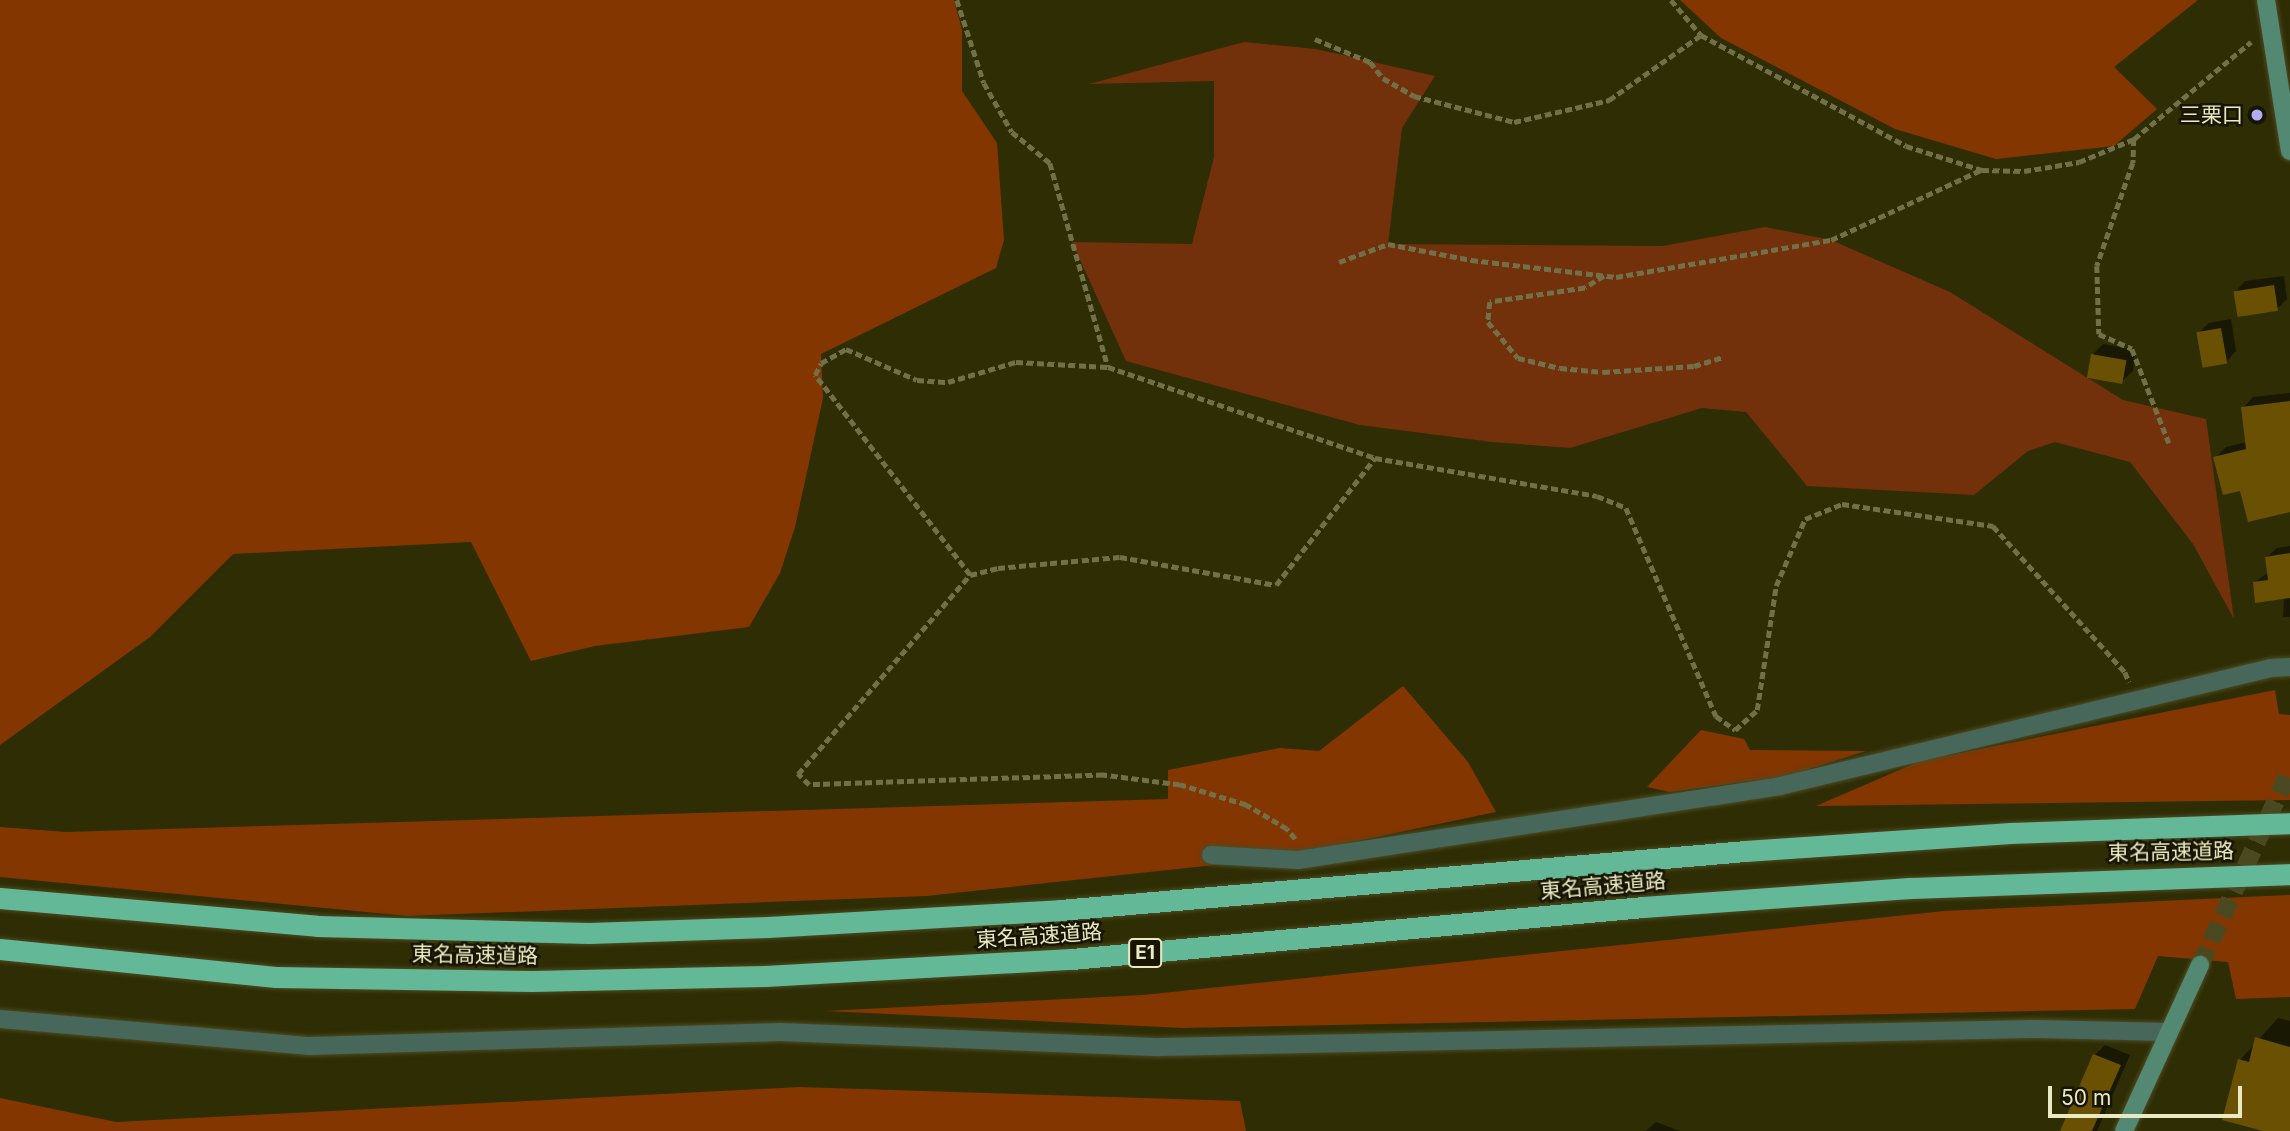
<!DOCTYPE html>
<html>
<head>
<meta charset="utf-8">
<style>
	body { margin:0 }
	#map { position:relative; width:2290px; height:1131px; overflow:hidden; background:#2f2d04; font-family:Inter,"Noto Sans JP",sans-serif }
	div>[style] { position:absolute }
	.green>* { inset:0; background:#72310a }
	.forest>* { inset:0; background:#843601 }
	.shadow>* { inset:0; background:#0007 }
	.building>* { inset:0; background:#6a5002; transform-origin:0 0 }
	.secondary-tunnel>* { height:18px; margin-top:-9px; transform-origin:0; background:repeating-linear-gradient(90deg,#4b4921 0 18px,transparent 0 27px) }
	.path>* { height:4.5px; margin-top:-2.25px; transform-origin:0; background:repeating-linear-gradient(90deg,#727049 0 7px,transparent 0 10.5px) }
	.roads { filter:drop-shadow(0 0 2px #4d4b23) drop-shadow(0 0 2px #4d4b23) }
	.street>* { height:18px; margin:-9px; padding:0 9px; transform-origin:9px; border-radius:9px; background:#466759 }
	.secondary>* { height:18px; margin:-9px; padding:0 9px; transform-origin:9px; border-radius:9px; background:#538872 }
	.highway>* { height:21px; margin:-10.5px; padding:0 10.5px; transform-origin:10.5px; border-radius:10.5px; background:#63b897 }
	.dots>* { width:19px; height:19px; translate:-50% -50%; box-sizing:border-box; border:4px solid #171500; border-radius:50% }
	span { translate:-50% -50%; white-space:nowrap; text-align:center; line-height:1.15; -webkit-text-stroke:5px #171500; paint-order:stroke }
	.shield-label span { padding:2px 5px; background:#171500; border:2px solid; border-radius:5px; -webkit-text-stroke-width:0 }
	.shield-label { font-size:19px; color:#e9e9c4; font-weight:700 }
	.poi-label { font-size:21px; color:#e9e9c4 }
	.right { translate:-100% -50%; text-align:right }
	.street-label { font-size:21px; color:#e9e9c4 }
	.scale { position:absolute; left:2048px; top:1086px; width:194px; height:32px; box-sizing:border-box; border:4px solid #e9e9c4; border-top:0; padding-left:9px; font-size:21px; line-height:24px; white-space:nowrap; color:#e9e9c4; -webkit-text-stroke:5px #171500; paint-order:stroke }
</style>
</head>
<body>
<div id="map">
	<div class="green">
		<i style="clip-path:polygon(1244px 42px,1316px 49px,1435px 76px,1402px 128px,1388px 244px,1663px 246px,1765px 227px,1831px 240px,1950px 292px,2123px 400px,2206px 419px,2234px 619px,2193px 544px,2130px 462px,2055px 442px,2028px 451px,1974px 495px,1807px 486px,1746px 412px,1702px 408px,1570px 448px,1492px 442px,1360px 425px,1126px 361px,1072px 242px,1192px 244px,1214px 157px,1214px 81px,1089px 84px)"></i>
	</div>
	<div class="forest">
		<i style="clip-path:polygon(0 0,954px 0,962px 30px,962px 91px,997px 143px,1004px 240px,996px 268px,821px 354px,823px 398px,795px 527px,780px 573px,749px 627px,595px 646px,531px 661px,471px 542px,233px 554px,150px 637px,0 745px)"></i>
		<i style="clip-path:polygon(1680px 0,2198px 0,2114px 67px,2157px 109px,2114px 146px,1996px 159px,1895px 129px,1721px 38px)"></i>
		<i style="clip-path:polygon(1403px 686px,1468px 762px,1496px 812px,1271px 859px,926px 896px,408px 916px,0 877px,0 827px,66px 832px,1168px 799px,1168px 770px,1280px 748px,1319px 751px)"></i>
		<i style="clip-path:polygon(2275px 690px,2279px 714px,2290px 715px,2290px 800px,1816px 806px,1920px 761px)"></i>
		<i style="clip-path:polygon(1701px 730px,1744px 739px,1750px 750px,1866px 751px,1787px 776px,1670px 792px,1647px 787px)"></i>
		<i style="clip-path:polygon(2290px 895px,2290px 997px,2236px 999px,2228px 962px,2158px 956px,2135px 1009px,1183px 1028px,825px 1011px,1143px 995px,1944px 911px)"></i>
		<i style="clip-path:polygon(799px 1087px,1240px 1101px,1246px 1131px,0 1131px,0 1098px,116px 1122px)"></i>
	</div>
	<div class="shadow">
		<i style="clip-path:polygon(2284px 276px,2287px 299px,2277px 309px,2235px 292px,2245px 281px)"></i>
		<i style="clip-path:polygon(2231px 319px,2236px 351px,2226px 362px,2198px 333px,2209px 323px)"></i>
		<i style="clip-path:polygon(2103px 344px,2135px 350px,2133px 371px,2122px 381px,2093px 354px)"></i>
		<i style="clip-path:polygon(2290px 393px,2290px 510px,2241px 488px,2215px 458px,2226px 447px,2247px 442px,2243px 408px,2253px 397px)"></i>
		<i style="clip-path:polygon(2290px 546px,2290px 617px,2283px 617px,2284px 597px,2255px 582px,2269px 572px,2267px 557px,2277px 548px)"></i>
		<i style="clip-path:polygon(2278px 1018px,2290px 1021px,2290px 1131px,2270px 1131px,2240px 1060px)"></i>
		<i style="clip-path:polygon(2105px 1045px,2130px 1055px,2097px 1131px,2062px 1131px,2095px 1055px)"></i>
		<i style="clip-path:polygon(1656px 1122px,1680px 1131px,1646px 1131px)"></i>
	</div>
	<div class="building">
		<i style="left:2274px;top:285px;width:26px;height:41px;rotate:81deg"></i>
		<i style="left:2221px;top:328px;width:36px;height:25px;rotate:80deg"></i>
		<i style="left:2091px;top:354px;width:36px;height:24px;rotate:10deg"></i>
		<i style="clip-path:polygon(2290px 401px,2290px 512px,2248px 522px,2240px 491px,2223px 495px,2213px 457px,2246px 449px,2241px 407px)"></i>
		<i style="clip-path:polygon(2290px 553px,2290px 598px,2255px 603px,2253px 582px,2268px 580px,2265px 557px)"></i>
		<i style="clip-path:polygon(2255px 1037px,2290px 1047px,2290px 1131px,2263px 1131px,2222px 1120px,2238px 1059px,2249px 1062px)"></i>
		<i style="clip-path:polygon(2093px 1054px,2121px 1065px,2092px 1131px,2060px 1131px)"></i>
	</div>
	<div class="secondary-tunnel">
		<i style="left:2200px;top:965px;width:215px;rotate:-65.2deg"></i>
	</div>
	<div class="path">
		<i style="left:957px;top:0;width:87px;rotate:72deg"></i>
		<i style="left:984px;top:83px;width:56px;rotate:60.3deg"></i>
		<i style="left:1012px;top:132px;width:49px;rotate:39.2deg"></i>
		<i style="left:1050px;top:163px;width:212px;rotate:74.1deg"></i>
		<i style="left:1671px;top:0;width:46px;rotate:49.4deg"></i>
		<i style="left:1701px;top:35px;width:233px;rotate:28.4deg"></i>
		<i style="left:1906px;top:146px;width:80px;rotate:17.5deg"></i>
		<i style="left:1982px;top:170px;width:42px;rotate:1.4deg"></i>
		<i style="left:2024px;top:171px;width:56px;rotate:-9.3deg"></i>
		<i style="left:2079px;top:162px;width:60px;rotate:-22.7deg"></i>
		<i style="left:2134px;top:139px;width:152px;rotate:-39.7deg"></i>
		<i style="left:1315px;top:39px;width:60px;rotate:22.7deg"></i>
		<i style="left:1370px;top:62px;width:21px;rotate:51deg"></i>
		<i style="left:1383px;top:78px;width:36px;rotate:30deg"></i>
		<i style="left:1414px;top:96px;width:103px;rotate:14.6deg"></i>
		<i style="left:1514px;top:122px;width:98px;rotate:-13deg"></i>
		<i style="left:1609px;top:100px;width:113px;rotate:-35.2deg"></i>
		<i style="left:2134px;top:139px;width:24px;rotate:92deg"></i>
		<i style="left:2133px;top:163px;width:109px;rotate:109.3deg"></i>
		<i style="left:2097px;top:266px;width:68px;rotate:88.3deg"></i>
		<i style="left:2099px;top:334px;width:36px;rotate:24deg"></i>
		<i style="left:2132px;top:349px;width:101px;rotate:68.5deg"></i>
		<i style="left:1339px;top:262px;width:52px;rotate:-20.2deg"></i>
		<i style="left:1388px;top:244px;width:85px;rotate:10.9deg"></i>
		<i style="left:1471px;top:260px;width:146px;rotate:6.7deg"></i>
		<i style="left:1616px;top:277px;width:218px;rotate:-9.8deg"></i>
		<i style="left:1831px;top:240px;width:166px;rotate:-25deg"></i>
		<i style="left:1604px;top:276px;width:22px;rotate:148deg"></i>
		<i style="left:1585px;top:288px;width:96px;rotate:171.6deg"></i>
		<i style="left:1490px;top:302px;width:20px;rotate:96deg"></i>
		<i style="left:1488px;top:322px;width:47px;rotate:50.2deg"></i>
		<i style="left:1518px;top:358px;width:43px;rotate:13.4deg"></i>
		<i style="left:1560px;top:368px;width:43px;rotate:5.3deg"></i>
		<i style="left:1603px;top:372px;width:91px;rotate:-3.8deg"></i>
		<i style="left:1694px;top:366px;width:31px;rotate:-17deg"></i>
		<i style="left:970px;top:575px;width:29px;rotate:-14deg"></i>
		<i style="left:998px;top:568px;width:122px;rotate:-5.2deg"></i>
		<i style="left:1120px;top:557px;width:158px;rotate:10.2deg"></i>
		<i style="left:1276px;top:585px;width:161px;rotate:-52.1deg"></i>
		<i style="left:1295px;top:839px;width:13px;rotate:-129deg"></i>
		<i style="left:1287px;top:829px;width:48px;rotate:-149.7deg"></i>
		<i style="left:1246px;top:805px;width:69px;rotate:-163.1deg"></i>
		<i style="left:1180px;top:785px;width:78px;rotate:-172.6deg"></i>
		<i style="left:1103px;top:775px;width:294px;rotate:178.1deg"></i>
		<i style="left:809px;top:785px;width:16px;rotate:-135deg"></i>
		<i style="left:798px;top:774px;width:263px;rotate:-49.2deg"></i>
		<i style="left:970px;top:575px;width:253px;rotate:-127.8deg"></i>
		<i style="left:815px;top:375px;width:13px;rotate:-63deg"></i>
		<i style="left:821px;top:363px;width:29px;rotate:-29deg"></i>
		<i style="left:846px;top:349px;width:77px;rotate:23.6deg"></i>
		<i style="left:917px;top:380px;width:31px;rotate:4deg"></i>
		<i style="left:948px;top:382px;width:71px;rotate:-16.4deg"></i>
		<i style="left:1016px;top:362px;width:92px;rotate:3.1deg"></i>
		<i style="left:1108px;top:367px;width:282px;rotate:18.8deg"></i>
		<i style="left:1375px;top:458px;width:225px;rotate:9.7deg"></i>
		<i style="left:1597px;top:496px;width:31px;rotate:22deg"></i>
		<i style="left:1626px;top:508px;width:227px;rotate:66.6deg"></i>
		<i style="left:1716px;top:716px;width:24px;rotate:36deg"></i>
		<i style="left:1735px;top:730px;width:30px;rotate:-42deg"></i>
		<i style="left:1757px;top:710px;width:125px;rotate:-81.3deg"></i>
		<i style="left:1776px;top:586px;width:73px;rotate:-66.6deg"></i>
		<i style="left:1805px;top:519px;width:40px;rotate:-22deg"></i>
		<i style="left:1842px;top:504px;width:153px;rotate:8.3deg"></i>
		<i style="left:1993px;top:526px;width:197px;rotate:47.9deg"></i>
		<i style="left:2125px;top:672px;width:11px;rotate:68deg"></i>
	</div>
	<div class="roads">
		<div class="street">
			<i style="left:1211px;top:855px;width:87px;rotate:3.3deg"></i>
			<i style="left:1298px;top:860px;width:488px;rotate:-8.7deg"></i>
			<i style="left:1780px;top:786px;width:505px;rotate:-13.51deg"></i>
			<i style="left:2271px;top:668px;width:19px;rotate:-3deg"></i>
			<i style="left:0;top:1019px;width:311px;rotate:5deg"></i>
			<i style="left:310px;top:1046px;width:471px;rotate:-1.7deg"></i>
			<i style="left:781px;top:1032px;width:379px;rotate:2.3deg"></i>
			<i style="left:1160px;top:1047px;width:877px;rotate:-1.18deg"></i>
			<i style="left:2037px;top:1029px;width:132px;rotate:1.3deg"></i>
		</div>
		<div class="secondary">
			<i style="left:2266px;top:0;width:153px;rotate:81deg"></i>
			<i style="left:2124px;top:1131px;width:183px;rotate:-65.4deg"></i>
		</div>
		<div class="highway">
			<i style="left:0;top:898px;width:318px;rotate:5deg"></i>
			<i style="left:317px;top:926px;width:272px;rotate:1.5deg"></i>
			<i style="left:589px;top:933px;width:179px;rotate:-1.9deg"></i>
			<i style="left:768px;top:927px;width:292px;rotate:-3.3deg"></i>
			<i style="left:1060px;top:910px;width:688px;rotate:-4.92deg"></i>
			<i style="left:1745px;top:851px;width:266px;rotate:-3.9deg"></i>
			<i style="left:2010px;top:833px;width:280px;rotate:-2deg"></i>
			<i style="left:0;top:949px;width:277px;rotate:5.8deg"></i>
			<i style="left:276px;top:977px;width:256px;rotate:0.9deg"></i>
			<i style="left:532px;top:981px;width:233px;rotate:-1.2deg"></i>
			<i style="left:765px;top:976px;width:307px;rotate:-3.2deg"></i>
			<i style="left:1072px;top:959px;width:573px;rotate:-5.2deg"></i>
			<i style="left:1643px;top:907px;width:267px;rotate:-4.1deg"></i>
			<i style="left:1909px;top:888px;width:381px;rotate:-2.1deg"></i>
		</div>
	</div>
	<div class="dots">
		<i style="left:2257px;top:115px;background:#b2adf9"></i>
	</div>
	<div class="shield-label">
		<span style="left:1145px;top:953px">E1</span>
	</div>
	<div class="poi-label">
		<span class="right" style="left:2243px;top:115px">三栗口</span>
	</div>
	<div class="street-label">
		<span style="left:2171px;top:852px;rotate:-1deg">東名高速道路</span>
		<span style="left:1603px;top:886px;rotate:-5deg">東名高速道路</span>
		<span style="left:1039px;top:936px;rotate:-4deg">東名高速道路</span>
		<span style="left:475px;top:955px;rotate:1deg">東名高速道路</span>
	</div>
	<div class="scale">50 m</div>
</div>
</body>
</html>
